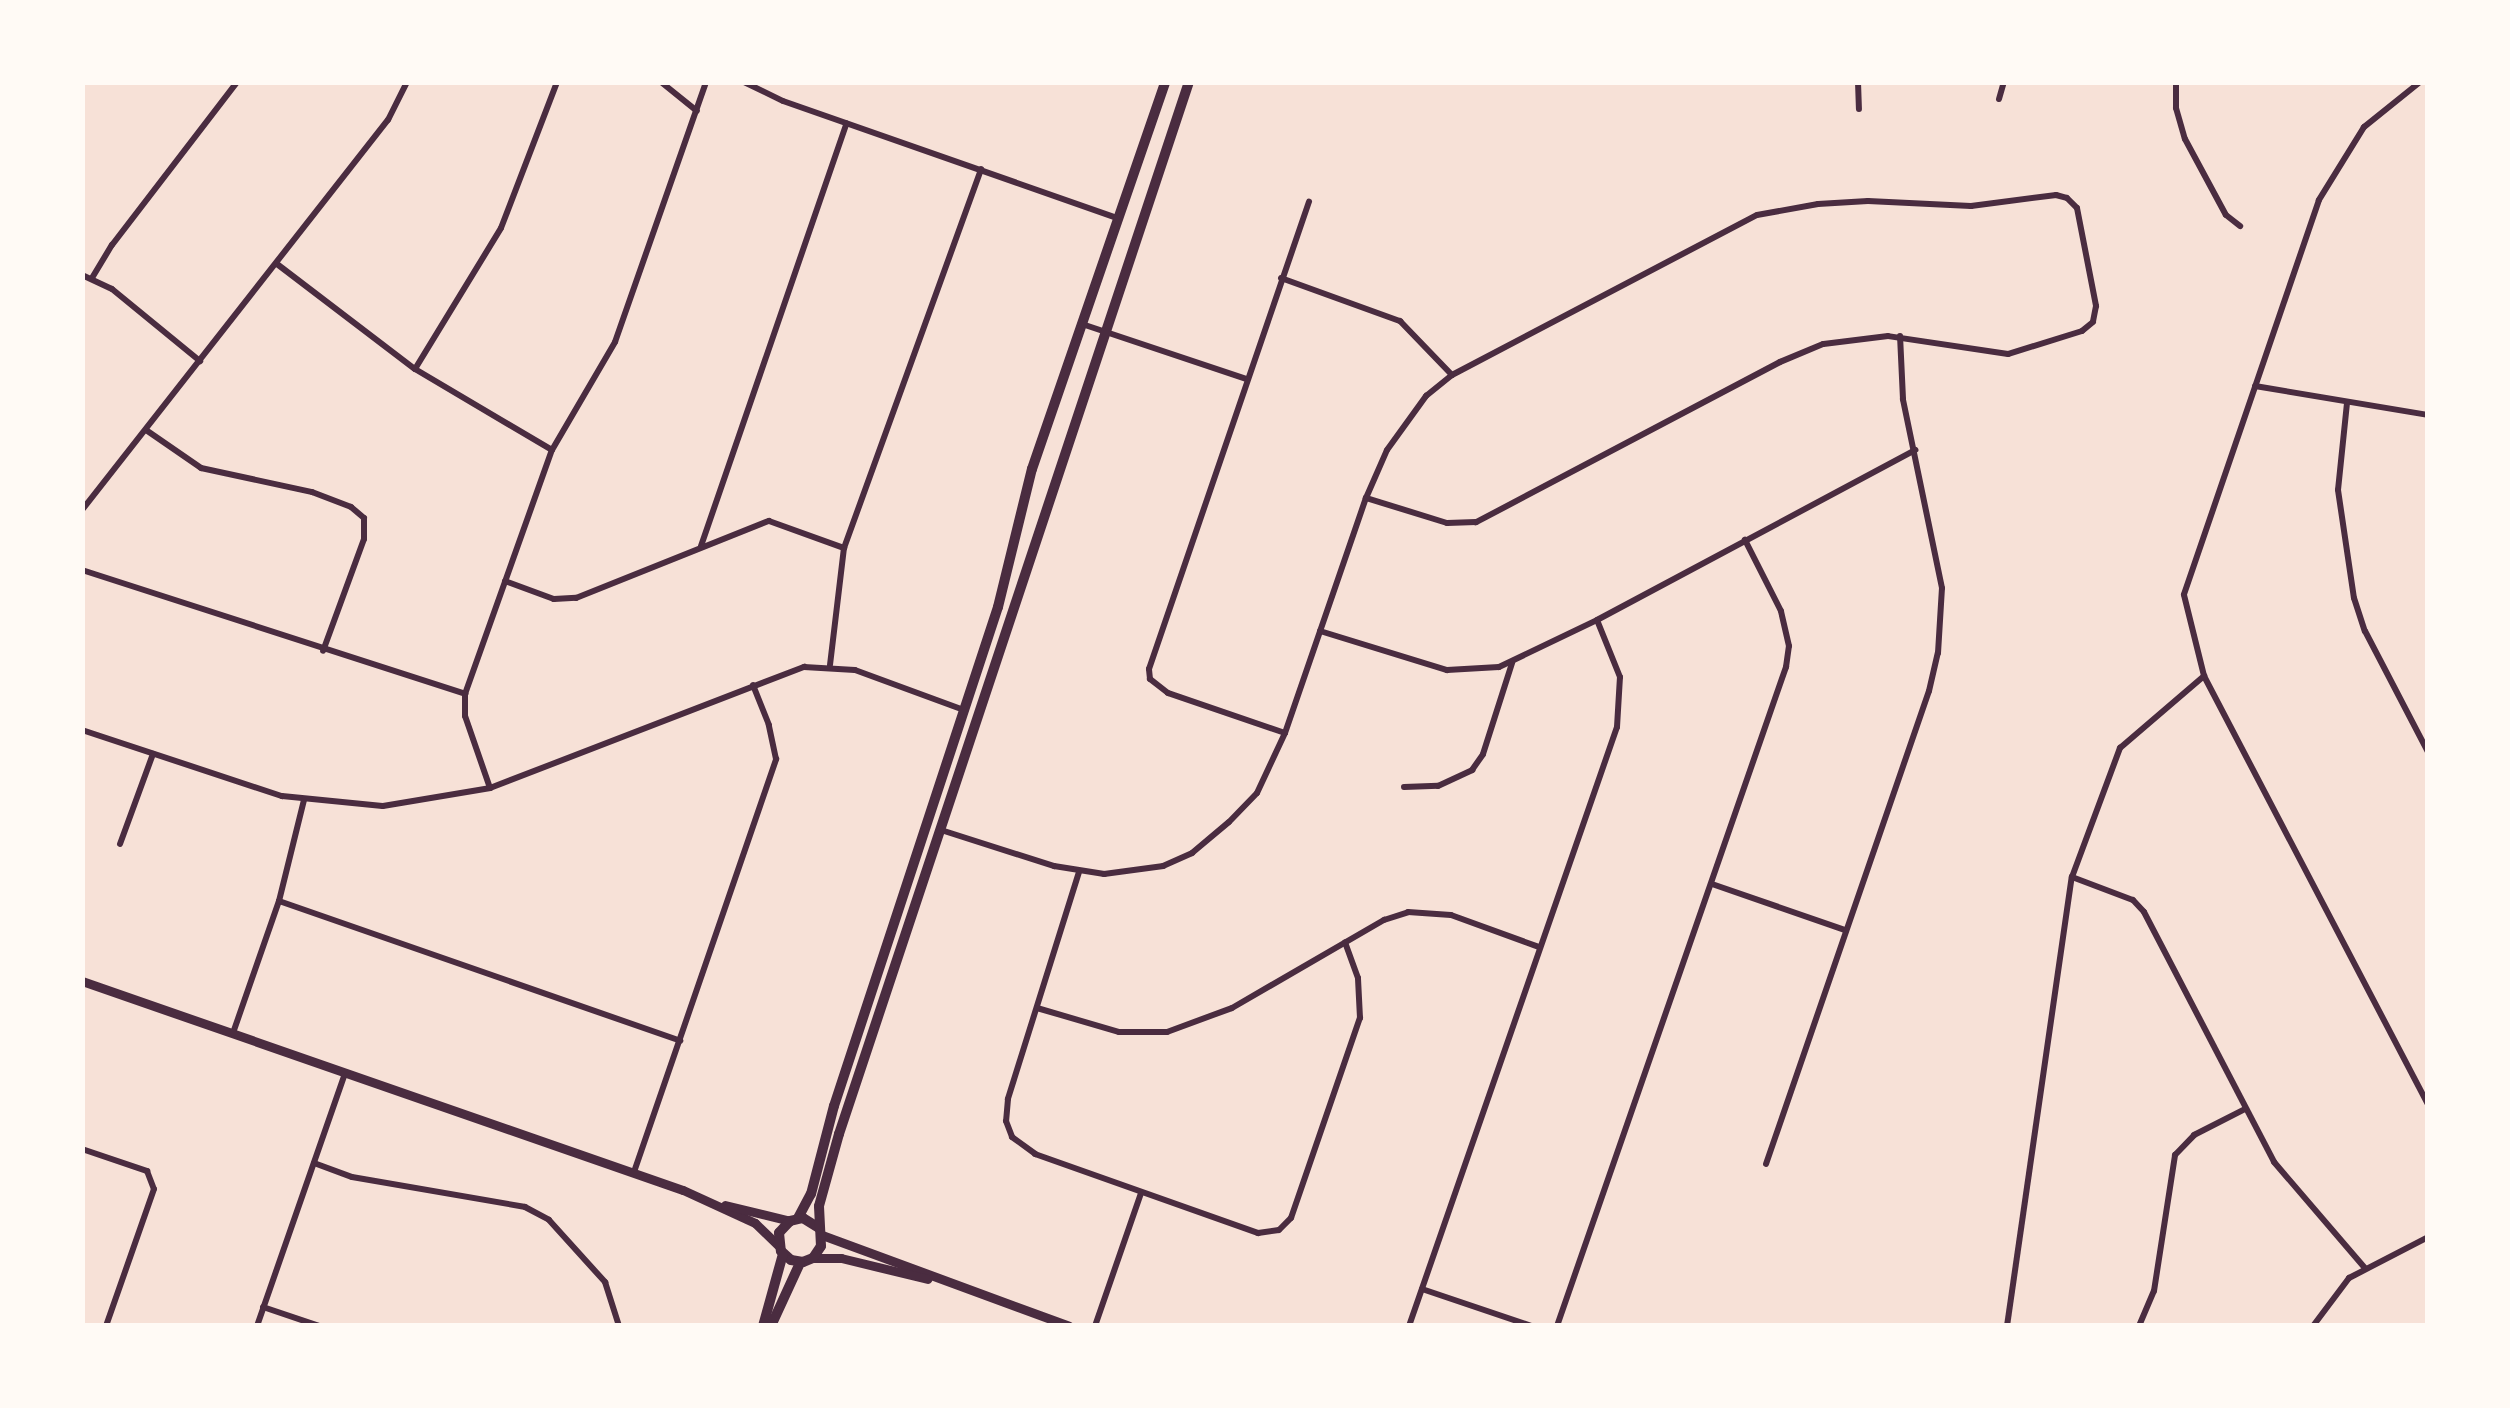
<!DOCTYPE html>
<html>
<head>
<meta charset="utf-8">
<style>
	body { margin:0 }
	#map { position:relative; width:2510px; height:1408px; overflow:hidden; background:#f7e1d7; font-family:Overpass,sans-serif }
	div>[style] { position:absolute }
	.minor>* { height:6px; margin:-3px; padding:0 3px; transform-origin:3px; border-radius:3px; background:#4a2c40 }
	.tertiary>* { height:9px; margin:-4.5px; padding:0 4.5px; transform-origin:4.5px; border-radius:4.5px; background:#4a2c40 }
	.secondary>* { height:10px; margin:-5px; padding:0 5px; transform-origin:5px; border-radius:5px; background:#4a2c40 }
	span { translate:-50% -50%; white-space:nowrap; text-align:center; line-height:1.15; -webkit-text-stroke:10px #fffaf5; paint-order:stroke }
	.frame { position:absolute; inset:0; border:85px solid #fffaf5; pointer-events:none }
</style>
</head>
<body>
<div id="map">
	<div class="minor">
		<i style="left:661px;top:82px;width:46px;rotate:38.9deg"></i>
		<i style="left:744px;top:82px;width:43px;rotate:26deg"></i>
		<i style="left:783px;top:101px;width:355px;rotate:19.3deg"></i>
		<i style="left:1858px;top:82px;width:27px;rotate:88deg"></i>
		<i style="left:2176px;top:82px;width:26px;rotate:90deg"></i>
		<i style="left:2176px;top:108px;width:32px;rotate:74deg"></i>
		<i style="left:2185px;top:139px;width:86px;rotate:61.7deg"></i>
		<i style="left:2226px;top:215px;width:18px;rotate:38deg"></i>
		<i style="left:2420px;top:82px;width:72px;rotate:141.2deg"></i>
		<i style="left:2364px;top:127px;width:86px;rotate:121.7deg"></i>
		<i style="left:2319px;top:200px;width:417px;rotate:108.9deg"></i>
		<i style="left:2184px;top:595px;width:83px;rotate:76.1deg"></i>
		<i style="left:2204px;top:676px;width:484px;rotate:62.4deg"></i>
		<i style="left:1999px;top:99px;width:18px;rotate:-74deg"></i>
		<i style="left:277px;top:264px;width:173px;rotate:37.3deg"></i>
		<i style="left:415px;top:369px;width:159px;rotate:30.6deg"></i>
		<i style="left:82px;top:275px;width:33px;rotate:25deg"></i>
		<i style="left:112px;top:289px;width:114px;rotate:39.3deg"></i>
		<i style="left:92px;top:278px;width:39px;rotate:-59deg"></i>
		<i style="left:112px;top:245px;width:205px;rotate:-52.5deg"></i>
		<i style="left:1281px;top:278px;width:127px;rotate:19.9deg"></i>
		<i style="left:1400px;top:321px;width:75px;rotate:46.1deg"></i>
		<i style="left:1082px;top:324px;width:173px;rotate:18.5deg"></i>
		<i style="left:415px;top:369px;width:165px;rotate:-58.6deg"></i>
		<i style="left:501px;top:228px;width:156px;rotate:-69deg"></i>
		<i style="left:2255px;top:386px;width:175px;rotate:9.5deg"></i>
		<i style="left:2347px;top:403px;width:87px;rotate:95.9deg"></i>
		<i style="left:2338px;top:490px;width:109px;rotate:81.6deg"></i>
		<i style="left:2354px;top:598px;width:35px;rotate:72deg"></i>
		<i style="left:2365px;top:631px;width:136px;rotate:62.5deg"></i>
		<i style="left:146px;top:430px;width:67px;rotate:34.6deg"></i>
		<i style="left:201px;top:468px;width:114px;rotate:12.2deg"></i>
		<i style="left:312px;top:492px;width:42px;rotate:21deg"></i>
		<i style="left:351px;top:507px;width:17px;rotate:40deg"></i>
		<i style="left:364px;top:518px;width:21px;rotate:90deg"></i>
		<i style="left:364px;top:539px;width:119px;rotate:110.1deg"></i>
		<i style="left:82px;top:510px;width:496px;rotate:-51.9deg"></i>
		<i style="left:388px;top:120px;width:42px;rotate:-63.4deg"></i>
		<i style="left:701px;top:546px;width:447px;rotate:-71deg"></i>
		<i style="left:82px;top:570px;width:403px;rotate:17.9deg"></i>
		<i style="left:505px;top:581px;width:52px;rotate:20.2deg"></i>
		<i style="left:554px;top:599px;width:22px;rotate:-3deg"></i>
		<i style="left:576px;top:598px;width:208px;rotate:-21.8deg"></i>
		<i style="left:769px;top:521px;width:80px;rotate:19.8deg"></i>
		<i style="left:1320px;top:631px;width:133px;rotate:17.1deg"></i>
		<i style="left:1447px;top:670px;width:52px;rotate:-3.3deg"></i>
		<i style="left:1499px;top:667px;width:109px;rotate:-25.6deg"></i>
		<i style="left:1597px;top:620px;width:361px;rotate:-28.1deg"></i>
		<i style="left:830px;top:665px;width:118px;rotate:-83.2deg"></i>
		<i style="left:844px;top:548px;width:403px;rotate:-70.1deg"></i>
		<i style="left:82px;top:730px;width:211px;rotate:18.3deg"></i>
		<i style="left:282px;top:796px;width:101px;rotate:5.7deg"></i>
		<i style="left:383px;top:806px;width:109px;rotate:-9.5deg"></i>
		<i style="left:490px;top:788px;width:337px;rotate:-21.1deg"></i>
		<i style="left:804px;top:667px;width:51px;rotate:3.4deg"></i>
		<i style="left:855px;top:670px;width:116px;rotate:20.2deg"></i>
		<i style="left:1285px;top:733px;width:124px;rotate:-161.1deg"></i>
		<i style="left:1168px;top:693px;width:23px;rotate:-142deg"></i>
		<i style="left:1150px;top:679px;width:10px;rotate:-96deg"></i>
		<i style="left:1149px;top:669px;width:494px;rotate:-71.1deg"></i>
		<i style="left:1404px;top:787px;width:34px;rotate:-2deg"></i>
		<i style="left:1438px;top:786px;width:38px;rotate:-25deg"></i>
		<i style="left:1472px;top:770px;width:19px;rotate:-55deg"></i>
		<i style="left:1483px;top:754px;width:96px;rotate:-72.3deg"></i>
		<i style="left:490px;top:788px;width:76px;rotate:-109.1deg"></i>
		<i style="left:465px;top:716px;width:22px;rotate:-90deg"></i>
		<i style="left:465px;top:694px;width:259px;rotate:-70.4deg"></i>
		<i style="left:552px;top:450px;width:125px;rotate:-59.7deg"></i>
		<i style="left:615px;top:342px;width:275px;rotate:-70.7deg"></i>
		<i style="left:941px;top:830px;width:119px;rotate:17.7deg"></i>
		<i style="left:1054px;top:866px;width:51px;rotate:9.1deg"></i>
		<i style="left:1104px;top:874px;width:60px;rotate:-7.7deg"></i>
		<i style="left:1163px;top:866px;width:32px;rotate:-24deg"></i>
		<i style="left:1192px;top:853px;width:48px;rotate:-40deg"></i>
		<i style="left:1229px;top:822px;width:40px;rotate:-46deg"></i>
		<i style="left:1257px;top:793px;width:66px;rotate:-65deg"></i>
		<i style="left:1285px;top:733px;width:249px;rotate:-71deg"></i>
		<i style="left:1366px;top:498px;width:52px;rotate:-66.4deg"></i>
		<i style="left:1387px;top:450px;width:67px;rotate:-54.2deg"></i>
		<i style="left:1426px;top:396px;width:33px;rotate:-39deg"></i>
		<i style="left:1452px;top:375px;width:344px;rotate:-27.7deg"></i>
		<i style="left:1757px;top:215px;width:62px;rotate:-10.2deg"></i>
		<i style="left:1818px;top:204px;width:50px;rotate:-3.4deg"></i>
		<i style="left:1868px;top:201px;width:103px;rotate:2.8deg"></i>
		<i style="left:1971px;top:206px;width:86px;rotate:-7.4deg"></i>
		<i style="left:2056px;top:195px;width:11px;rotate:15deg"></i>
		<i style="left:2067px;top:198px;width:14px;rotate:45deg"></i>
		<i style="left:2077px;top:208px;width:100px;rotate:79deg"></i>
		<i style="left:2096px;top:306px;width:16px;rotate:101deg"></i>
		<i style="left:2093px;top:322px;width:14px;rotate:141deg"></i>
		<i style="left:2082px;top:331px;width:77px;rotate:162.7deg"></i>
		<i style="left:2008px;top:354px;width:121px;rotate:-171.5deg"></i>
		<i style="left:1888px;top:336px;width:65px;rotate:173deg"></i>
		<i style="left:1823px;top:344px;width:47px;rotate:157.3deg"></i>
		<i style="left:1780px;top:362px;width:344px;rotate:152.2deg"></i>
		<i style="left:1476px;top:522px;width:29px;rotate:178deg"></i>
		<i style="left:1447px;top:523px;width:85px;rotate:-162.8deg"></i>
		<i style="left:120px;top:844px;width:96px;rotate:-69.9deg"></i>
		<i style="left:1079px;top:872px;width:238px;rotate:107.4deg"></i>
		<i style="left:1008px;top:1099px;width:22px;rotate:95deg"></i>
		<i style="left:1006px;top:1121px;width:17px;rotate:69deg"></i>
		<i style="left:1012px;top:1137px;width:29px;rotate:36deg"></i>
		<i style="left:1035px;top:1154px;width:237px;rotate:19.5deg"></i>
		<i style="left:1258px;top:1233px;width:21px;rotate:-8deg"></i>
		<i style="left:1279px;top:1230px;width:17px;rotate:-45deg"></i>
		<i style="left:1291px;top:1218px;width:212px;rotate:-71deg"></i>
		<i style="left:1360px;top:1018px;width:40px;rotate:-92.9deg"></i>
		<i style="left:1358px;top:978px;width:38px;rotate:-110deg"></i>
		<i style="left:2072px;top:877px;width:65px;rotate:20.7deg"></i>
		<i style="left:2133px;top:900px;width:16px;rotate:47deg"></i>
		<i style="left:2144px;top:912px;width:282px;rotate:62.5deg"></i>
		<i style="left:2274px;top:1162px;width:140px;rotate:49.4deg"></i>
		<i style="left:1712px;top:884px;width:141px;rotate:19.1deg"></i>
		<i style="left:279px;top:901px;width:425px;rotate:19.2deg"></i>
		<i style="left:1037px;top:1008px;width:85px;rotate:16.3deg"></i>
		<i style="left:1119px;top:1032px;width:48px"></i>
		<i style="left:1167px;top:1032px;width:69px;rotate:-20.3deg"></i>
		<i style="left:1232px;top:1008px;width:176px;rotate:-30.1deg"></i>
		<i style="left:1384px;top:920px;width:25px;rotate:-18deg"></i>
		<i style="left:1408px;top:912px;width:43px;rotate:4deg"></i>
		<i style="left:1451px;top:915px;width:94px;rotate:20deg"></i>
		<i style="left:233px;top:1033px;width:140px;rotate:-70.8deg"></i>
		<i style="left:279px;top:901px;width:104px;rotate:-76.1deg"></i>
		<i style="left:82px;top:1149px;width:69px;rotate:18.7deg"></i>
		<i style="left:147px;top:1171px;width:19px;rotate:69deg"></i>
		<i style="left:154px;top:1189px;width:145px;rotate:109.3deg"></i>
		<i style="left:314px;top:1163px;width:40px;rotate:20.2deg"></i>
		<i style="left:352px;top:1177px;width:176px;rotate:9.8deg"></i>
		<i style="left:525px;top:1207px;width:27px;rotate:28deg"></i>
		<i style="left:549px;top:1220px;width:84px;rotate:47.9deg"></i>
		<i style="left:605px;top:1282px;width:46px;rotate:72.3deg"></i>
		<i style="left:1766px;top:1164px;width:500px;rotate:-70.99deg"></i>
		<i style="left:1929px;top:691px;width:39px;rotate:-77deg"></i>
		<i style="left:1938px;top:653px;width:65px;rotate:-86.5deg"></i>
		<i style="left:1942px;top:588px;width:193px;rotate:-101.7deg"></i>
		<i style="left:1903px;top:399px;width:63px;rotate:-92.7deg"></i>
		<i style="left:634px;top:1172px;width:437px;rotate:-71deg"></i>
		<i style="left:776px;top:759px;width:35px;rotate:-102deg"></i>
		<i style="left:769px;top:725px;width:43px;rotate:-111.8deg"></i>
		<i style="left:1422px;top:1289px;width:115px;rotate:18.7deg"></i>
		<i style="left:263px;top:1307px;width:59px;rotate:18.7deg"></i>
		<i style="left:257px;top:1326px;width:268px;rotate:-70.8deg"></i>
		<i style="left:1095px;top:1326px;width:141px;rotate:-70.9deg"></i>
		<i style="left:1409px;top:1326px;width:634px;rotate:-70.85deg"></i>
		<i style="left:1617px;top:727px;width:50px;rotate:-86.6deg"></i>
		<i style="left:1620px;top:677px;width:61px;rotate:-112deg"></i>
		<i style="left:1557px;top:1326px;width:698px;rotate:-70.84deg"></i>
		<i style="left:1786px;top:667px;width:21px;rotate:-82deg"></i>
		<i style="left:1789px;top:646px;width:36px;rotate:-103deg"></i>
		<i style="left:1781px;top:611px;width:80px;rotate:-116.9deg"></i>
		<i style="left:2007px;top:1326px;width:454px;rotate:-81.8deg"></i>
		<i style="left:2072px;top:877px;width:138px;rotate:-69.6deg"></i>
		<i style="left:2120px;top:748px;width:111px;rotate:-40.6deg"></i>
		<i style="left:2139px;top:1326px;width:38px;rotate:-67deg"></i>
		<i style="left:2154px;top:1291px;width:138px;rotate:-81.2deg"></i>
		<i style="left:2175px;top:1155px;width:28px;rotate:-46deg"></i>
		<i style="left:2194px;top:1135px;width:57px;rotate:-27deg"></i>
		<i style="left:2313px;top:1326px;width:60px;rotate:-53.1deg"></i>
		<i style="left:2349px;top:1278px;width:89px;rotate:-27.4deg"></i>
	</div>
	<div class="tertiary">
		<i style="left:82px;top:981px;width:636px;rotate:19.18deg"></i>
		<i style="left:683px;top:1190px;width:79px;rotate:24.6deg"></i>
		<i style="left:755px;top:1223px;width:32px;rotate:44deg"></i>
		<i style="left:725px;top:1205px;width:67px;rotate:13.8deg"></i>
		<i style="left:822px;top:1235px;width:263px;rotate:20.2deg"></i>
		<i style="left:813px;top:1258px;width:28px"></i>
		<i style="left:841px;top:1258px;width:89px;rotate:13.6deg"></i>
	</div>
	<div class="secondary">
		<i style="left:798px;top:1218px;width:27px;rotate:-62deg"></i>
		<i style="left:811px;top:1194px;width:91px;rotate:-75.4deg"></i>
		<i style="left:834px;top:1106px;width:525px;rotate:-71.81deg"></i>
		<i style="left:998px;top:607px;width:142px;rotate:-76.2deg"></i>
		<i style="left:1032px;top:469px;width:409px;rotate:-71deg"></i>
		<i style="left:819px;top:1228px;width:19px;rotate:-148deg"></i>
		<i style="left:803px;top:1218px;width:13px;rotate:167deg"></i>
		<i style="left:790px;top:1221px;width:16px;rotate:133deg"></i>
		<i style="left:779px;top:1233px;width:18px;rotate:84deg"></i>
		<i style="left:781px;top:1251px;width:13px;rotate:42deg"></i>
		<i style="left:791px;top:1260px;width:12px;rotate:9deg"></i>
		<i style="left:803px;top:1262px;width:11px;rotate:-22deg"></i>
		<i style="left:813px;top:1258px;width:14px;rotate:-56deg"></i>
		<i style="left:821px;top:1246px;width:40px;rotate:-92.9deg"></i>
		<i style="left:819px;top:1206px;width:75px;rotate:-74.5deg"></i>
		<i style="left:839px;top:1134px;width:1109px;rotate:-71.6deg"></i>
		<i style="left:763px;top:1326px;width:75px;rotate:-74.5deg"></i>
		<i style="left:771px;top:1326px;width:69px;rotate:-65.3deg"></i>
	</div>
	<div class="frame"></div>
</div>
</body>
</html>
